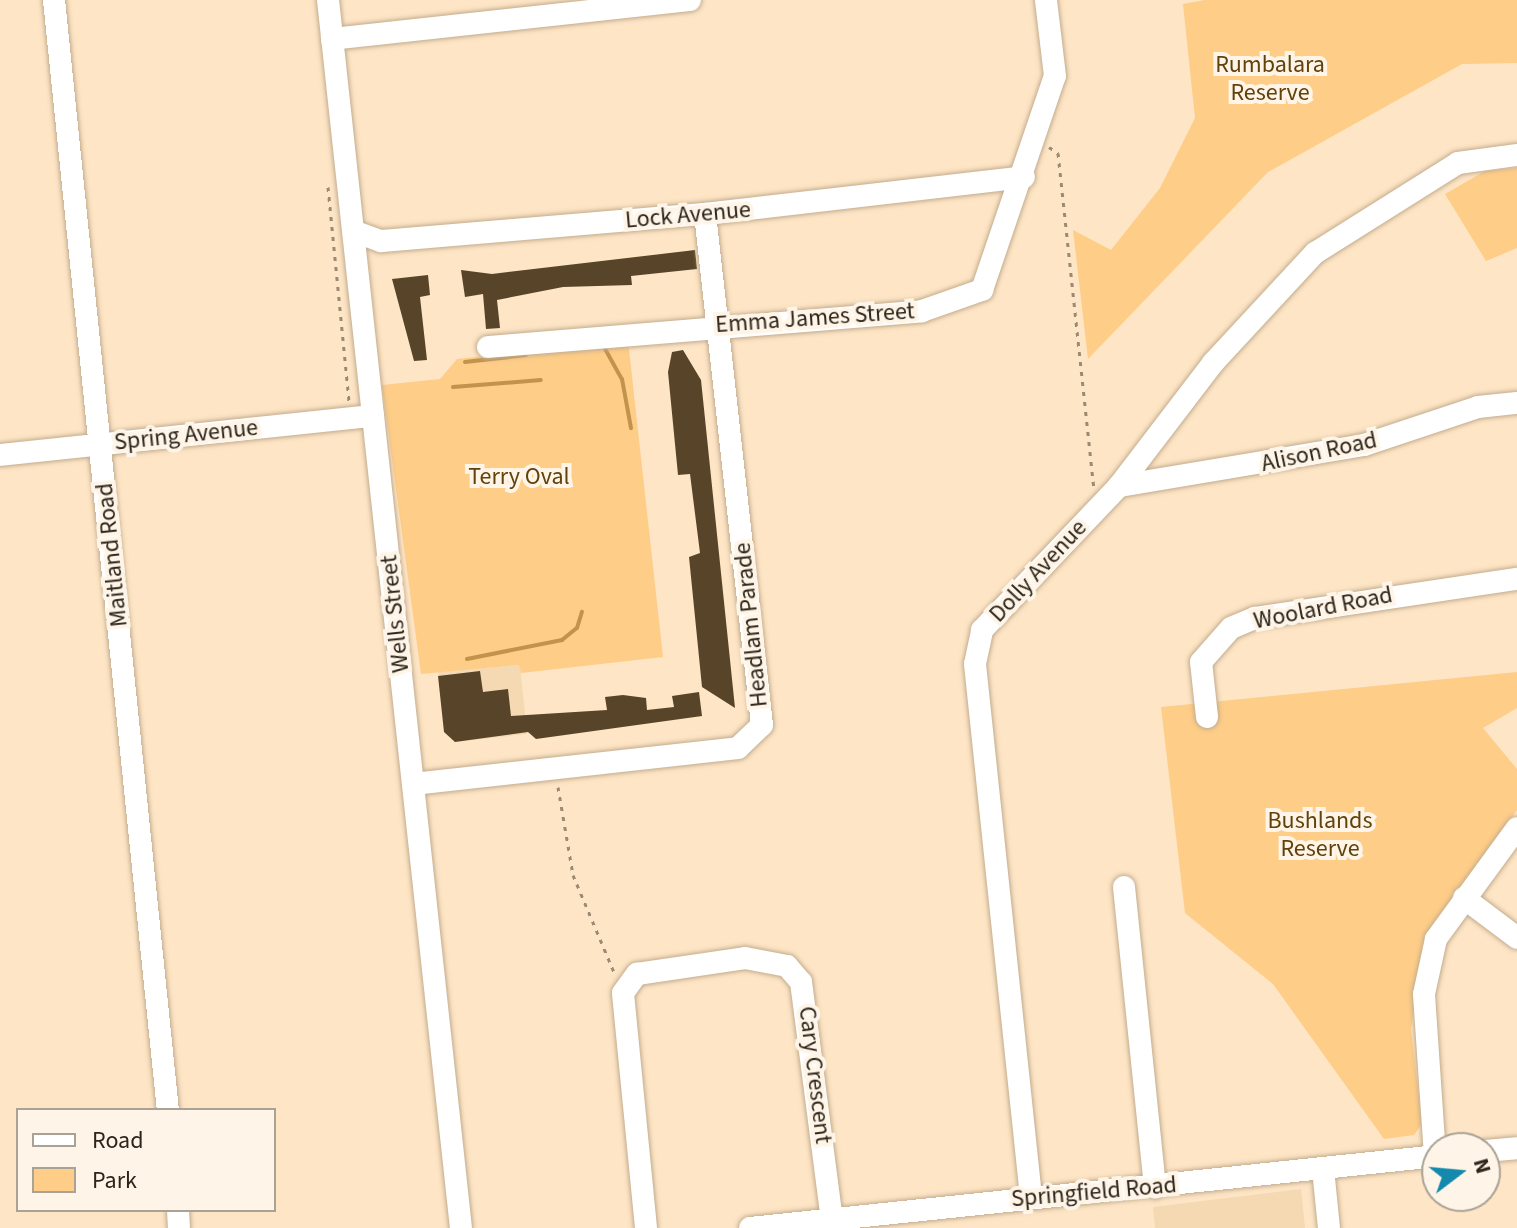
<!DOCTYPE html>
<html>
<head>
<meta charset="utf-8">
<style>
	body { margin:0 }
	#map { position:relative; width:1517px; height:1228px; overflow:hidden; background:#fde5c5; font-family:"Source Sans 3",sans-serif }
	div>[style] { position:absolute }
	.built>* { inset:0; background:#f5d9b3 }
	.green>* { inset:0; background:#fecd87 }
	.stream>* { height:4px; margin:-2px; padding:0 2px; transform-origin:2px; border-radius:2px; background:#c1934d }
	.building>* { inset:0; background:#584529 }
	.path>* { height:3px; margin-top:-1.5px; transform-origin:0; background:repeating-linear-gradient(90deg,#9a8a74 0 4px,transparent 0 10px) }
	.roads { filter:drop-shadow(0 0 2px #c3ac8e) drop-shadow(0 0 2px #c3ac8e) }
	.minor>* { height:22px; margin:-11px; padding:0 11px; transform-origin:11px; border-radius:11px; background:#fff }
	span { translate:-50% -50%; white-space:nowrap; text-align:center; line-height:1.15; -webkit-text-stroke:8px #fef5e8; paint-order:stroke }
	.park-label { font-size:24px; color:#62420a }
	.street-label { font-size:24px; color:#2d2519 }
	.legend { position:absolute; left:16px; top:1108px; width:260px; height:104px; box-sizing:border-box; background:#fef5e8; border:2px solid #aaa295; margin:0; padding:10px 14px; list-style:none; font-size:24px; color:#2d2519 }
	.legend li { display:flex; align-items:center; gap:16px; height:40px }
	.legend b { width:40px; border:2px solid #aaa295 }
	.north { position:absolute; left:1421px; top:1132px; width:80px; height:80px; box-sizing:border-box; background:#fef5e8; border:2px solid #aaa295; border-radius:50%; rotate:74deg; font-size:22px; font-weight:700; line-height:32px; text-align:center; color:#2d2519 }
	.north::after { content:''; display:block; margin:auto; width:28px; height:36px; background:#1389ad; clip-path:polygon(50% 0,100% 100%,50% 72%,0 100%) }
</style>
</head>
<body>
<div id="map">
	<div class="built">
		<i style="clip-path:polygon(520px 665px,527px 734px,455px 742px,444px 732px,438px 672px)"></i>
		<i style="clip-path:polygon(1301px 1189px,1305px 1228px,1155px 1228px,1153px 1207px)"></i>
	</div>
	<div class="green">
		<i style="clip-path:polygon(1205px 0,1517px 0,1517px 63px,1462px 64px,1268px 172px,1088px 359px,1073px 230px,1111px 250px,1160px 188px,1195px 118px,1183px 4px)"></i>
		<i style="clip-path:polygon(1517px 168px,1517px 248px,1486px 261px,1445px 194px,1485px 171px)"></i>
		<i style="clip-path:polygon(628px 340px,663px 657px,521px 673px,519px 665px,421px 674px,382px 385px,440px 379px,457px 359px)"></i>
		<i style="clip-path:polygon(1517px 672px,1517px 708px,1483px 728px,1517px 769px,1517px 810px,1424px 942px,1411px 1029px,1422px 1124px,1414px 1135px,1384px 1139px,1273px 984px,1185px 913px,1161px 707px)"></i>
	</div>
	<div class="stream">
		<i style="left:604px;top:347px;width:37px;rotate:61deg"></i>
		<i style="left:622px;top:379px;width:50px;rotate:79.6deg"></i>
		<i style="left:465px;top:362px;width:61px;rotate:-6.5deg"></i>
		<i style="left:453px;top:387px;width:88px;rotate:-4.5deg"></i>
		<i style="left:467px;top:659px;width:97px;rotate:-11.3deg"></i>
		<i style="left:562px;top:640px;width:19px;rotate:-39deg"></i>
		<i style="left:577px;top:628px;width:17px;rotate:-73deg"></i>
	</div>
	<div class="building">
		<i style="clip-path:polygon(695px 250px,697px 269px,631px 276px,632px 285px,563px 287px,497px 300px,500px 328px,486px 329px,483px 294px,465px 297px,461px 270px,492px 274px)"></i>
		<i style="clip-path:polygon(428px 275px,430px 295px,420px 297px,427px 360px,414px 361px,392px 279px)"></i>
		<i style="clip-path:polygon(683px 350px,701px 380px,735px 708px,702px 687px,689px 557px,700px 553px,690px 474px,678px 475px,668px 372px,672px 352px)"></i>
		<i style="clip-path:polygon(480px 671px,483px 692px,508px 689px,511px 716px,607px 710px,605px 697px,623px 695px,646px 698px,647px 710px,674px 707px,672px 696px,699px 692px,702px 716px,536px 739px,528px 732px,455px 742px,444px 732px,438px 676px)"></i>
	</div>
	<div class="path">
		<i style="left:1049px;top:147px;width:11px;rotate:34deg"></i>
		<i style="left:1058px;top:153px;width:337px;rotate:83.9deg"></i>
		<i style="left:328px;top:187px;width:216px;rotate:84.4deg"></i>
		<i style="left:558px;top:787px;width:89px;rotate:80.3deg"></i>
		<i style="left:573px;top:875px;width:105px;rotate:67.1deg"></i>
	</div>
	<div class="roads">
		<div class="minor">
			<i style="left:54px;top:0;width:1116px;rotate:84.14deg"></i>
			<i style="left:328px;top:0;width:1235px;rotate:83.82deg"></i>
			<i style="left:332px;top:39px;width:360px;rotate:-6.2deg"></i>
			<i style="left:353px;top:231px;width:30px;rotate:20deg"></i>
			<i style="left:381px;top:241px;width:325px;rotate:-4.8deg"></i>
			<i style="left:705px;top:214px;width:321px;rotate:-6.6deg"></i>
			<i style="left:488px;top:347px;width:435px;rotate:-4.7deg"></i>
			<i style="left:922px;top:311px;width:64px;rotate:-19.3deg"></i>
			<i style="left:982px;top:290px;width:226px;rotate:-71.2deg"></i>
			<i style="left:1055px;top:76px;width:77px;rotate:-96.8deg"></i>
			<i style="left:0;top:455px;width:375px;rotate:-6deg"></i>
			<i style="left:1119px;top:486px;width:248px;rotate:-9.5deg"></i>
			<i style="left:1364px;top:445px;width:120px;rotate:-18.4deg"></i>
			<i style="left:1478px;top:407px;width:39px;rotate:-6deg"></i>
			<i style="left:1207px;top:717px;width:55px;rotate:-96.2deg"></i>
			<i style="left:1201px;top:662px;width:45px;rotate:-48.6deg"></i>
			<i style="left:1231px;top:628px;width:26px;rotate:-23deg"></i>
			<i style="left:1255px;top:618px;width:265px;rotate:-8.5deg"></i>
			<i style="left:413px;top:784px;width:327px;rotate:-6.3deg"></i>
			<i style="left:738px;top:748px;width:33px;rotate:-44deg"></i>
			<i style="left:762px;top:725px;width:514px;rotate:-96.36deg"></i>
			<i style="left:1124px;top:887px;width:302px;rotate:84.1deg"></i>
			<i style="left:1464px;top:898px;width:66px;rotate:37deg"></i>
			<i style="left:1485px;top:1151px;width:32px;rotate:-5deg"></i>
			<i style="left:1435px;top:1156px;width:162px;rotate:-93.9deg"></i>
			<i style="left:1424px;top:994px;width:56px;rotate:-77.7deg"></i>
			<i style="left:1436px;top:939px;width:137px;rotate:-53.9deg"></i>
			<i style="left:1323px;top:1169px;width:59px;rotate:84.2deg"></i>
			<i style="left:1031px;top:1197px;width:536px;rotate:-96deg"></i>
			<i style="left:975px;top:664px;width:35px;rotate:-78deg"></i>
			<i style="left:982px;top:630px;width:199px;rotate:-46.4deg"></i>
			<i style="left:1119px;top:486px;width:155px;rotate:-52.6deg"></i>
			<i style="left:1213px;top:363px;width:150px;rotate:-47.2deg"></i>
			<i style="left:1315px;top:253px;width:169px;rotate:-32.2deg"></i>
			<i style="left:1458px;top:163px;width:60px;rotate:-7.7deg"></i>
			<i style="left:178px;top:1210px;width:18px;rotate:87deg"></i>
			<i style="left:646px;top:1228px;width:236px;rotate:-95.6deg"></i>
			<i style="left:623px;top:993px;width:24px;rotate:-54deg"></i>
			<i style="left:637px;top:974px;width:109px;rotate:-8.4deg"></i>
			<i style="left:745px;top:958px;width:43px;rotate:10.8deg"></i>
			<i style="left:787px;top:966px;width:21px;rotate:49deg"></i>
			<i style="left:801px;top:982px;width:240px;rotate:82.6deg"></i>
			<i style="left:750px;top:1228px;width:691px;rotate:-5.98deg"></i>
		</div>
	</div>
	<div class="park-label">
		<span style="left:1270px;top:79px">Rumbalara<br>Reserve</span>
		<span style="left:519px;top:477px">Terry Oval</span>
		<span style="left:1320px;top:835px">Bushlands<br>Reserve</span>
	</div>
	<div class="street-label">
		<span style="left:688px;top:215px;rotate:-5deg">Lock Avenue</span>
		<span style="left:815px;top:318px;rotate:-4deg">Emma James Street</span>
		<span style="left:186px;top:435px;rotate:-6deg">Spring Avenue</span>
		<span style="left:1319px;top:452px;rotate:-12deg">Alison Road</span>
		<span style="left:112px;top:555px;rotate:-96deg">Maitland Road</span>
		<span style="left:1038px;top:571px;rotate:-47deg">Dolly Avenue</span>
		<span style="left:1323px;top:608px;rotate:-11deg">Woolard Road</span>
		<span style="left:395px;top:614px;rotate:-96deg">Wells Street</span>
		<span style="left:751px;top:625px;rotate:-96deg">Headlam Parade</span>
		<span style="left:815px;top:1075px;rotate:83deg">Cary Crescent</span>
		<span style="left:1094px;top:1192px;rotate:-5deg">Springfield Road</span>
	</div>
	<ul class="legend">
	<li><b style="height:10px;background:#fff"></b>Road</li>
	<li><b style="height:22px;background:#fecd87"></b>Park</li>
	</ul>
	<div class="north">N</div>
</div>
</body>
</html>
